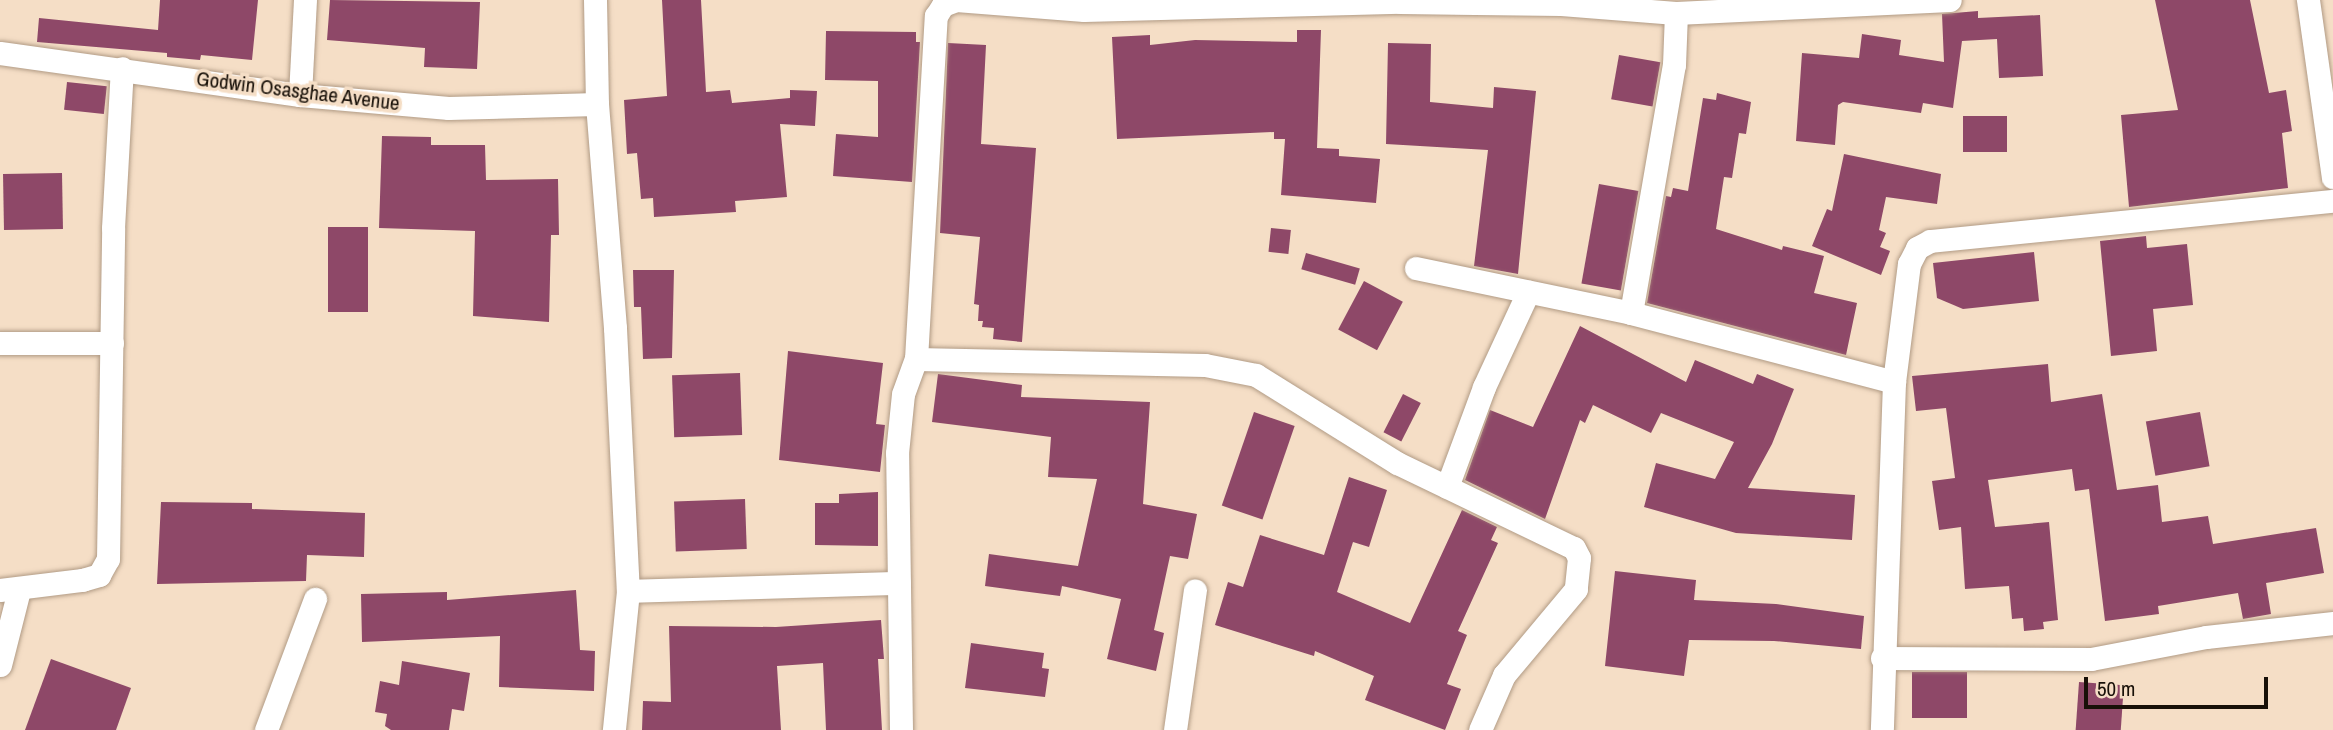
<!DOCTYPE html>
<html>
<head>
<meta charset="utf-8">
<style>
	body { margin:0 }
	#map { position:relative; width:2333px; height:730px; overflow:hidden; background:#f5dec6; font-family:"Archivo Narrow",sans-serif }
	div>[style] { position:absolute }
	.building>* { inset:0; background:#8e4868; transform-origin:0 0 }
	.roads { filter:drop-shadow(0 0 2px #b19b85) drop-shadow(0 0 2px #b19b85) }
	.minor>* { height:23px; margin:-11.5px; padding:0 11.5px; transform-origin:11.5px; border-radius:11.5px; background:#fff }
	span { translate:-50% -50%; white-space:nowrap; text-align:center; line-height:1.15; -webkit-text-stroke:7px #f5dec6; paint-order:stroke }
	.street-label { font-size:21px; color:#181008 }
	.scale { position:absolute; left:2084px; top:677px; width:184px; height:32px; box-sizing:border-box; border:4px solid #181008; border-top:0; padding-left:9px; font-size:21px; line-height:24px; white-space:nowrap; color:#181008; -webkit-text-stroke:5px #f5dec6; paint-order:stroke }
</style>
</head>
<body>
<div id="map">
	<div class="building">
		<i style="clip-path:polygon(160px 0,258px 0,252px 60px,201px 55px,200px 60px,167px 57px,167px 53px,37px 42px,39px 18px,158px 30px)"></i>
		<i style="clip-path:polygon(330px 0,480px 2px,477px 69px,424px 67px,425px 48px,327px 40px)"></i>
		<i style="clip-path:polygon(662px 0,701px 0,706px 92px,730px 90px,732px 103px,790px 98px,790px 90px,817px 91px,815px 126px,780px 124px,787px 197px,735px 201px,736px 212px,654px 217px,653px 198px,641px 199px,637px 153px,627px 154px,624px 100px,667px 96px)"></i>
		<i style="clip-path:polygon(2155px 0,2250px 0,2269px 93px,2286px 90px,2292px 131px,2282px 133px,2288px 188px,2129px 207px,2121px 115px,2178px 110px)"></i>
		<i style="clip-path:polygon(1978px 11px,1978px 18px,2040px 15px,2043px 76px,1999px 78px,1997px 39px,1962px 41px,1953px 108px,1923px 103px,1921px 113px,1843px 102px,1838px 105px,1835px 145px,1796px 141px,1802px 53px,1859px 58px,1862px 34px,1901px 40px,1899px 55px,1944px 62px,1942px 14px)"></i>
		<i style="clip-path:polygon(1297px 30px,1321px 30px,1317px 148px,1339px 149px,1339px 156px,1380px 159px,1376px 203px,1281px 195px,1285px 139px,1274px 139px,1274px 132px,1117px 139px,1112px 37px,1150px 35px,1150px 45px,1195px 40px,1297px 42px)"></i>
		<i style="clip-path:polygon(826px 31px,916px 32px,916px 42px,920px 42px,912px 182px,833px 176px,836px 134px,878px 137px,878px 81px,825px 80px)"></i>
		<i style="clip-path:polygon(948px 43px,986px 45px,981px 144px,1036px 148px,1022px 342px,993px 339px,994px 328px,982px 327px,983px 321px,978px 321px,979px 305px,974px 304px,980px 237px,940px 233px)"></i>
		<i style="clip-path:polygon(1388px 43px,1431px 44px,1430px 102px,1493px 108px,1494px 87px,1536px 91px,1518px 274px,1474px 266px,1488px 150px,1386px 144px)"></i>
		<i style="left:1619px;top:55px;width:42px;height:45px;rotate:10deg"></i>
		<i style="left:67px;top:82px;width:40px;height:28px;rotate:6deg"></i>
		<i style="clip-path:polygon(1717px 93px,1751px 102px,1746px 134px,1739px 133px,1732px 178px,1724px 177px,1716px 229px,1782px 250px,1783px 246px,1824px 256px,1814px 293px,1857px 303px,1846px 355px,1647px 303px,1666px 196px,1671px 197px,1673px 188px,1688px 191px,1703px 98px,1716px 100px)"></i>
		<i style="left:1963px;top:116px;width:44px;height:36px"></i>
		<i style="clip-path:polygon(382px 136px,431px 137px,431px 145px,485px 145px,486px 180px,558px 179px,559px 235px,551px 235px,549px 322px,473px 316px,475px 231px,379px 228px)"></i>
		<i style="clip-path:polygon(1844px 154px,1941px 174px,1937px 204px,1886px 197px,1879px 230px,1886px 233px,1880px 247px,1890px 251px,1881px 275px,1812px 246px,1827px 209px,1832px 211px)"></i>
		<i style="left:62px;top:173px;width:56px;height:59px;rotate:89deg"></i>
		<i style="left:1599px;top:184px;width:40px;height:101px;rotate:10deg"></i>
		<i style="left:328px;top:227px;width:40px;height:85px"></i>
		<i style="left:1271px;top:228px;width:20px;height:24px;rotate:6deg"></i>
		<i style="clip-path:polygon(2146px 236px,2147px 248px,2187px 244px,2193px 305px,2153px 309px,2157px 351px,2111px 356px,2100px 241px)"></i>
		<i style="clip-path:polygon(2034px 252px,2039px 301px,1963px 309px,1937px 298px,1933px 263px)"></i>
		<i style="left:1306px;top:253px;width:56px;height:17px;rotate:16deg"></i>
		<i style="clip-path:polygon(633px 270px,674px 270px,672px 358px,643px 359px,641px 307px,634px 307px)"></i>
		<i style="left:1364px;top:281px;width:44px;height:55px;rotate:28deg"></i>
		<i style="clip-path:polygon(1580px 326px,1686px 382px,1695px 360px,1753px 384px,1757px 374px,1794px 389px,1772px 444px,1748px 488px,1855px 495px,1852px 540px,1736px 533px,1644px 507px,1656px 463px,1715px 479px,1734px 442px,1661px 413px,1651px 433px,1593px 405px,1585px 423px,1580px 420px,1545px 519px,1465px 480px,1490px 410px,1533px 427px)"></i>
		<i style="clip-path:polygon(788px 351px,883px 363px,876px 424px,885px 425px,880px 472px,779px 460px)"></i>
		<i style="clip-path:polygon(2048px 364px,2051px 402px,2102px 394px,2117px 490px,2158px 485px,2162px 522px,2208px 516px,2213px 544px,2316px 528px,2324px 573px,2266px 583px,2271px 614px,2243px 619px,2238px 593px,2158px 606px,2159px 614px,2105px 621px,2089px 489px,2075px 491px,2072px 469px,1988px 480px,1995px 527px,2049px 522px,2058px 620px,2043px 622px,2044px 629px,2024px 631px,2023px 618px,2012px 619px,2009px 586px,1965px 589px,1961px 527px,1939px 530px,1932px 481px,1955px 478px,1946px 408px,1916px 411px,1912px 376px)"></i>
		<i style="left:740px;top:373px;width:62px;height:68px;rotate:88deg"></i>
		<i style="clip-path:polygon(938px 374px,1022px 385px,1021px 397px,1150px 402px,1143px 504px,1197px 514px,1188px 559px,1170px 556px,1154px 630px,1164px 633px,1156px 671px,1107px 659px,1121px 599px,1062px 586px,1060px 596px,985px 586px,989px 554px,1078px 566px,1097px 479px,1048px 477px,1051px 437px,932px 422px)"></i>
		<i style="left:1403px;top:394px;width:20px;height:43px;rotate:27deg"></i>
		<i style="left:1254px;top:412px;width:43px;height:99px;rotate:19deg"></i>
		<i style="left:2200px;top:412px;width:55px;height:55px;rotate:80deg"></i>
		<i style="clip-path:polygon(1349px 477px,1387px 490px,1369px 547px,1353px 542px,1337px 592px,1410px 623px,1462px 510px,1497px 527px,1491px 540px,1498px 543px,1458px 631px,1467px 635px,1447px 684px,1461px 689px,1445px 730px,1365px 700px,1374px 676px,1315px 651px,1314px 656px,1215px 625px,1228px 582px,1243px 587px,1260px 535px,1324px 555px)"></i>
		<i style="clip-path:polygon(878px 492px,878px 546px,815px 545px,815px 503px,839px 503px,839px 494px)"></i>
		<i style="left:745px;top:499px;width:50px;height:71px;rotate:88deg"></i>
		<i style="clip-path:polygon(161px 502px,252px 503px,252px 509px,365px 513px,364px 557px,307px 555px,306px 581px,157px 584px)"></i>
		<i style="clip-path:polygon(1615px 571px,1696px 580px,1694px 600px,1776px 604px,1864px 616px,1861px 649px,1774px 641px,1689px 640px,1684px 676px,1605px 666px)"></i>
		<i style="clip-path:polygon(576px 590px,580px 650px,595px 651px,594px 691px,499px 687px,500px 636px,362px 642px,361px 594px,447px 592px,447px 600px)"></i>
		<i style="clip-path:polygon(881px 620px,884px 659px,878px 659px,882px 730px,826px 730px,823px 663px,777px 666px,781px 730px,642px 730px,643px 701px,671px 702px,669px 626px,776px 627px)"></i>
		<i style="clip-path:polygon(971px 643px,1044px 653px,1042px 668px,1049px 669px,1045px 697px,965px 688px)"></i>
		<i style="clip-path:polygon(51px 659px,131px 688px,116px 730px,25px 730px)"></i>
		<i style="clip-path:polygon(402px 661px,470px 673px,464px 711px,452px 709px,449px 730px,391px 730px,385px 726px,387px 714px,375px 712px,380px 681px,399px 685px)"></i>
		<i style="left:1912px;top:672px;width:55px;height:46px"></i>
		<i style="left:2079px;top:682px;width:45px;height:48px;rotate:4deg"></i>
	</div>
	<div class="roads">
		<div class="minor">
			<i style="left:595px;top:0;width:104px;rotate:88.9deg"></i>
			<i style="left:597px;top:104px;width:225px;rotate:85.4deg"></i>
			<i style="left:615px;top:328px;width:263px;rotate:87.2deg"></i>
			<i style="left:628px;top:591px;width:140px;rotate:95.8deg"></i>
			<i style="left:2308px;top:0;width:179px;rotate:82deg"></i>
			<i style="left:0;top:53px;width:303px;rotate:8deg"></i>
			<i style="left:300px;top:95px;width:149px;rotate:5deg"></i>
			<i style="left:448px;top:108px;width:149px;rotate:-1.5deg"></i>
			<i style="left:300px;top:95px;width:95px;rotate:-87deg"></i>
			<i style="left:1416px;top:268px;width:220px;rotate:11.8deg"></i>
			<i style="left:1631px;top:313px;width:272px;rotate:14.7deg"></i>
			<i style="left:1894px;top:382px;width:348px;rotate:92deg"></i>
			<i style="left:1631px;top:313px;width:252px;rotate:-80.2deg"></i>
			<i style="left:1674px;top:65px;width:52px;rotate:-87.8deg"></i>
			<i style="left:0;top:343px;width:112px"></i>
			<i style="left:916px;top:359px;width:289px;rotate:1.2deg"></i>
			<i style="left:1205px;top:365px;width:52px;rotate:11.1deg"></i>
			<i style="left:1256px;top:375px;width:166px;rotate:32deg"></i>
			<i style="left:1397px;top:463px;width:196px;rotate:25.7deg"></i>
			<i style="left:1574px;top:548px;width:11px;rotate:63deg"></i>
			<i style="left:1579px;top:558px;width:31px;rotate:96deg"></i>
			<i style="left:1576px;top:589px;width:112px;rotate:129.9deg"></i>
			<i style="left:1504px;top:675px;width:60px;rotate:113.6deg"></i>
			<i style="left:1894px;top:382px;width:119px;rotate:-82.8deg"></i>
			<i style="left:1909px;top:264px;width:18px;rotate:-63deg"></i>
			<i style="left:1917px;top:248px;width:15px;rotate:-28deg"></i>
			<i style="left:1930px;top:241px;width:405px;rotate:-5.7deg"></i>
			<i style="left:1447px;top:487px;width:107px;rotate:-69.7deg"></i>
			<i style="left:1484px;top:387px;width:105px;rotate:-65.1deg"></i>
			<i style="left:0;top:590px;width:83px;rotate:-7deg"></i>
			<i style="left:82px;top:580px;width:18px;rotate:-16deg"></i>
			<i style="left:99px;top:575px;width:18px;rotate:-61deg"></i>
			<i style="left:108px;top:559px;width:331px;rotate:-89.1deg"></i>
			<i style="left:113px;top:228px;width:160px;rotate:-86.8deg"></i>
			<i style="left:628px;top:591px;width:271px;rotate:-1.7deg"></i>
			<i style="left:1882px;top:658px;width:209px;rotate:0.3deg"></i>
			<i style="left:2091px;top:659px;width:117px;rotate:-10.8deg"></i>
			<i style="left:2206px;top:637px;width:128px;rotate:-6.3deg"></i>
			<i style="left:0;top:665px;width:77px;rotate:-75.8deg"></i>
			<i style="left:266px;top:730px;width:140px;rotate:-69.5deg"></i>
			<i style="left:901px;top:730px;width:277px;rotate:-90.8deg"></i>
			<i style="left:897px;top:453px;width:59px;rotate:-84.2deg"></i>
			<i style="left:903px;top:394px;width:37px;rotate:-70deg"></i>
			<i style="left:916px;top:359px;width:344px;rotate:-86.7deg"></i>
			<i style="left:936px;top:16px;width:13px;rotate:-58deg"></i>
			<i style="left:943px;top:5px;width:14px;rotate:-21deg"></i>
			<i style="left:956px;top:0;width:128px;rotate:4.5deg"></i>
			<i style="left:1084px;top:10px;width:316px;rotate:-1.5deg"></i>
			<i style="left:1400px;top:2px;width:161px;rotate:0.7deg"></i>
			<i style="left:1561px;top:4px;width:115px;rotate:4.5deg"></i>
			<i style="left:1676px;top:13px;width:274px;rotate:-2.7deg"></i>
			<i style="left:1175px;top:730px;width:141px;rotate:-81.9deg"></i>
		</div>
	</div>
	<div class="street-label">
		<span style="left:298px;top:91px;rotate:7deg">Godwin Osasghae Avenue</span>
	</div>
	<div class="scale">50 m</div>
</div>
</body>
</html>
